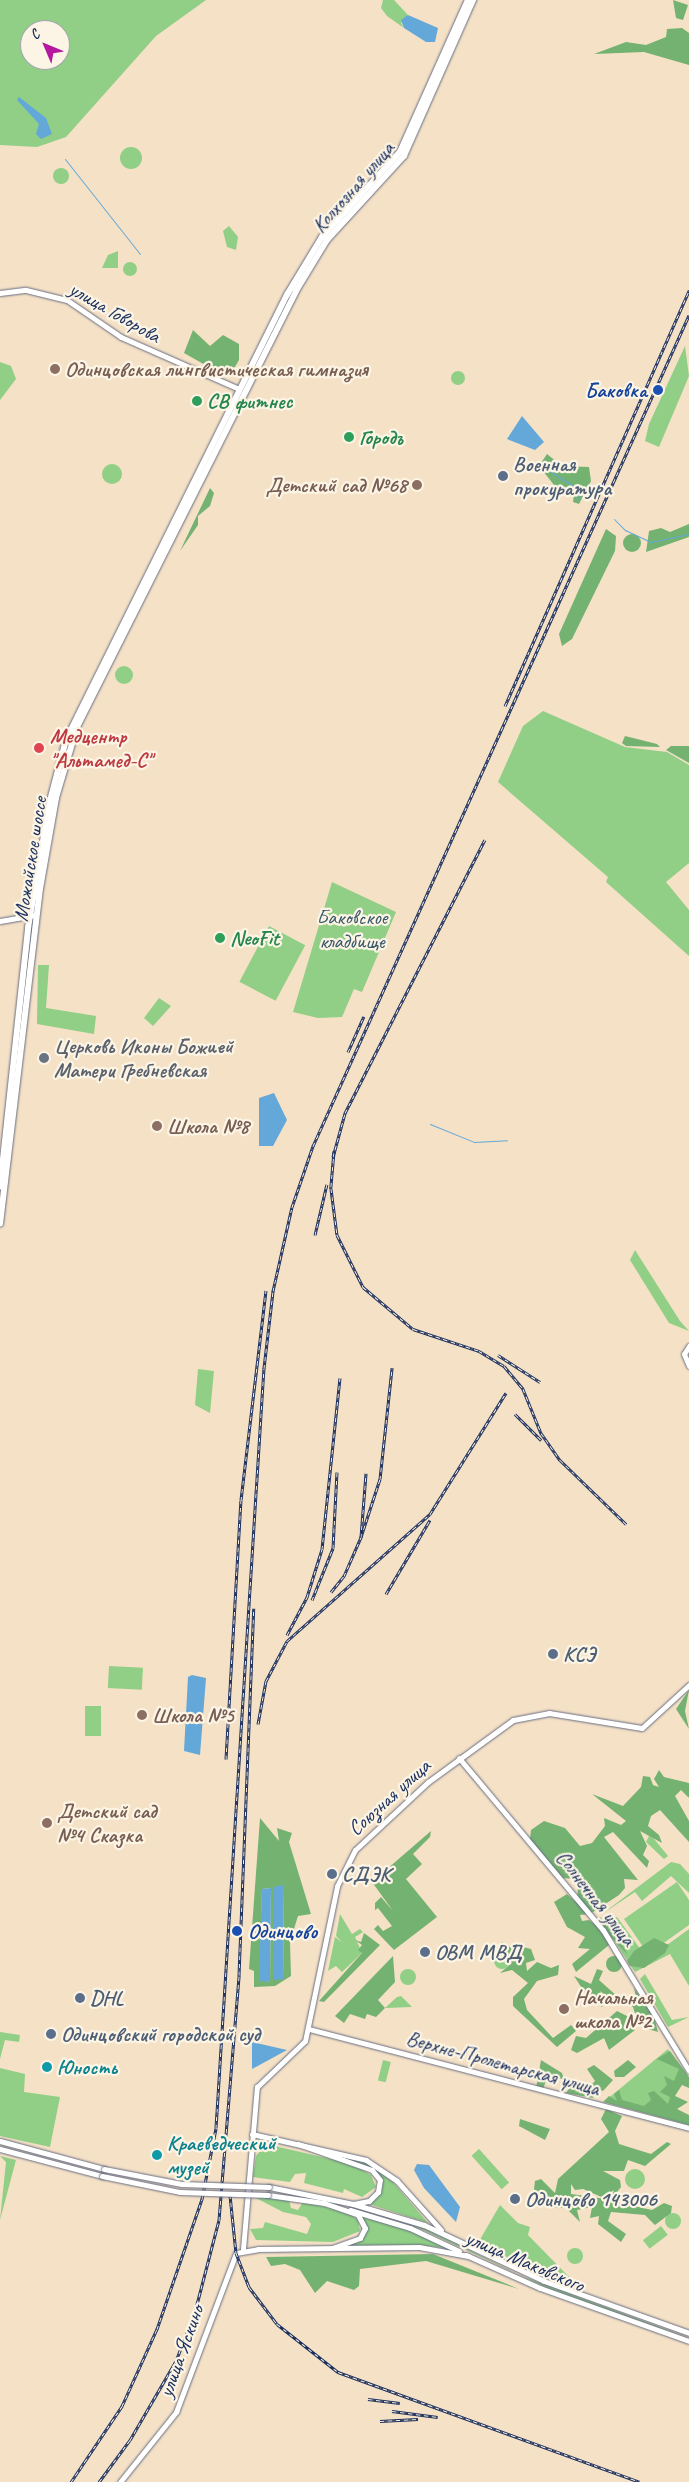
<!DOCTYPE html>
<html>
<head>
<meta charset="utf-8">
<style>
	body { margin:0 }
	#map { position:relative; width:689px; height:2482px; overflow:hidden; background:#f5e1c6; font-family:Caveat,sans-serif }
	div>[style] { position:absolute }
	.green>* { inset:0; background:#90cf85; transform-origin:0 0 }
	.round { border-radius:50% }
	.forest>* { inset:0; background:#74b272 }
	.water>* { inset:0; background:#63a8d8 }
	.stream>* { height:1px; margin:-0.5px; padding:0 0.5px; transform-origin:0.5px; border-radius:0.5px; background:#63a8d8 }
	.roads { filter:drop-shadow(0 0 1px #676d82) drop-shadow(0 0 1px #676d82) }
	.secondary>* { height:5px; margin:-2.5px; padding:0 2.5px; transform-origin:2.5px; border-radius:2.5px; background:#fff }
	.primary>* { height:5.5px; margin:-2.75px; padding:0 2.75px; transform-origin:2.75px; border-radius:2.75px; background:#fff }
	.rail>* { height:3px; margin-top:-1.5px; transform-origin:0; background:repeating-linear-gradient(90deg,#fcf5e5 0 4px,#1b2f5e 0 8px); box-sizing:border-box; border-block:1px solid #1b2f5e }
	.bridges { filter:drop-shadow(0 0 1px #676d82) drop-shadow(0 0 1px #676d82) }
	.secondary-bridge>* { height:5px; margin:-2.5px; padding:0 2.5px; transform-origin:2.5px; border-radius:2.5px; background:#fff }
	.dots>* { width:14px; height:14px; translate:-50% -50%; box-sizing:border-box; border:2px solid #fcf5e5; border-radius:50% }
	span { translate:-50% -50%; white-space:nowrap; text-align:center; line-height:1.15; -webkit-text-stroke:4.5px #fcf5e5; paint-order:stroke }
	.street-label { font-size:21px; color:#1b2f5e }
	.education-label { font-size:21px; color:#785e54; font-weight:700 }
	.left { translate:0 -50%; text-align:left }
	.right { translate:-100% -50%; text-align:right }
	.transit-label { font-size:21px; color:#164399; font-weight:700 }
	.leisure-label { font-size:21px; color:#27864d; font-weight:700 }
	.service-label { font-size:21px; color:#4e5e75; font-weight:700 }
	.health-label { font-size:21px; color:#be3a42; font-weight:700 }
	.park-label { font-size:21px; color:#385768 }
	.worship-label { font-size:21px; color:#5b616d; font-weight:700 }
	.culture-label { font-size:21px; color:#0d838f; font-weight:700 }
	.north { position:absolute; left:20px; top:20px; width:50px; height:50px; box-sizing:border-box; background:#fcf5e5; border:1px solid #a2a6af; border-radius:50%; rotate:315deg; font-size:14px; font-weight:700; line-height:20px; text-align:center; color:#1b2f5e }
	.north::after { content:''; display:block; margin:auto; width:18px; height:22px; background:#b5179e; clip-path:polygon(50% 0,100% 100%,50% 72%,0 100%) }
</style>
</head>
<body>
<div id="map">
	<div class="green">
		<i style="clip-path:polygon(evenodd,0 0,206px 0,156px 36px,66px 137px,37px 147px,0 145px,0 0,30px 30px,60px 30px,60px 60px,30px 60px,30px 30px)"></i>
		<i style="clip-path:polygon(383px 0,394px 0,408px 15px,401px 23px,404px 28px,387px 16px,381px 8px)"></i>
		<i class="round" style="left:120px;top:147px;width:22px;height:22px"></i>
		<i class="round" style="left:53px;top:168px;width:16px;height:16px"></i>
		<i style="clip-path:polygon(229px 226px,238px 237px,236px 250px,227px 247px,223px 231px)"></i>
		<i style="clip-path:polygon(118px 251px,118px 268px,102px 268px,108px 255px)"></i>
		<i class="round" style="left:123px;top:262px;width:14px;height:14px"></i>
		<i style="clip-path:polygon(685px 346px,689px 376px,659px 447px,645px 441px,649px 424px)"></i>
		<i style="clip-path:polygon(0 362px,11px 366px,16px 379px,0 400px)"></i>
		<i class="round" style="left:451px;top:371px;width:14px;height:14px"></i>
		<i class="round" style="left:102px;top:464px;width:20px;height:20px"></i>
		<i class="round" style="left:115px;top:666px;width:18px;height:18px"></i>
		<i style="clip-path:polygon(543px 711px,625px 747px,667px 752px,689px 765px,689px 863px,666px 882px,689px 910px,689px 956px,606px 882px,608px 877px,498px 782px,523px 726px)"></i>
		<i style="clip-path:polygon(332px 882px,396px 912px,362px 992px,354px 989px,342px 1017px,318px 1018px,293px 1012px)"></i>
		<i style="left:269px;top:926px;width:41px;height:63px;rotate:28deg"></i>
		<i style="clip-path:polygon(38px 965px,49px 965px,46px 1008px,96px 1016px,94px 1034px,37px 1024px)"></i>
		<i style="clip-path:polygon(159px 998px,171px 1006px,153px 1026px,144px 1018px)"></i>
		<i style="clip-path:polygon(635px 1250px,680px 1321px,689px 1331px,669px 1323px,630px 1260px)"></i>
		<i style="clip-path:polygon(198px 1369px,214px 1371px,210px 1413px,195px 1405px)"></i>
		<i style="left:109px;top:1666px;width:34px;height:22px;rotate:3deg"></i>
		<i style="left:85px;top:1706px;width:16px;height:30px"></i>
		<i style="clip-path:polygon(650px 1834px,668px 1856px,664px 1859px,646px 1842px)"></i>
		<i style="clip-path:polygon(671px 1862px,680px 1864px,689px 1874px,689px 1893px,671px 1876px,642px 1901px,635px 1892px,602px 1914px)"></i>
		<i style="clip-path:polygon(677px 1882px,689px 1900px,689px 1925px,648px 1954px,624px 1919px)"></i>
		<i style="clip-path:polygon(340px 1914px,352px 1934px,360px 1929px,363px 1932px,355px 1937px,362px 1953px,342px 1972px,336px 1966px,328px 1971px,335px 1937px,343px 1943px,336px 1936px)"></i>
		<i style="clip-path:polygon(617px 1917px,644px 1954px,652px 1956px,689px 1929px,689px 1986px,670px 1954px,635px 1972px,601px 1921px)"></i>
		<i class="round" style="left:494px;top:1953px;width:16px;height:16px"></i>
		<i class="round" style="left:400px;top:1969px;width:16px;height:16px"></i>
		<i style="clip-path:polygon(645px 1974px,672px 2020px,689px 2017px,668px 2027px,640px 1979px)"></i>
		<i style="clip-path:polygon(401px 1996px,412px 2007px,385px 2008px,397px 1997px)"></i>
		<i style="clip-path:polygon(0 2032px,20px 2035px,19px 2042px,5px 2040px,0 2059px)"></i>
		<i style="clip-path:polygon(668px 2049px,683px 2073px,675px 2089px,674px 2117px,605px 2101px)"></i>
		<i style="left:383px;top:2060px;width:8px;height:21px;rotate:14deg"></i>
		<i style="clip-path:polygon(0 2068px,25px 2074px,24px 2092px,60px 2097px,50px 2147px,0 2136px)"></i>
		<i style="clip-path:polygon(266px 2144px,352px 2164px,371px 2175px,376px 2187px,362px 2197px,344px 2189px,343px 2193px,304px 2183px,306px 2173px,295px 2174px,290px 2182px,253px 2177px,256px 2156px)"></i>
		<i style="left:479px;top:2149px;width:45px;height:10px;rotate:48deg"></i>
		<i style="clip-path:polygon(0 2156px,16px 2160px,0 2220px,6px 2162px)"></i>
		<i style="clip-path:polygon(342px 2156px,364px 2161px,391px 2180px,428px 2223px,369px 2204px,382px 2188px,379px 2174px)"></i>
		<i class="round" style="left:625px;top:2169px;width:20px;height:20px"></i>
		<i style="clip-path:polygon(254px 2197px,289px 2200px,291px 2208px,298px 2210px,303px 2202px,347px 2212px,358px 2220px,360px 2231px,333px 2242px,256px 2240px,250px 2229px,263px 2228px,265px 2222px,307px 2234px,311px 2224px,306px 2217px,283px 2212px)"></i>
		<i style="clip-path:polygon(500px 2205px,518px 2223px,530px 2227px,528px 2235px,574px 2282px,525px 2267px,478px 2243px)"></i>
		<i style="clip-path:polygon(361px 2208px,398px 2218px,420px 2226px,522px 2276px,689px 2338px,558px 2293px,419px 2228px)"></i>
		<i class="round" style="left:665px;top:2213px;width:16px;height:16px"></i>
		<i style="clip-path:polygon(363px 2216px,391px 2223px,453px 2249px,419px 2245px,349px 2246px,365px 2235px)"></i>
		<i style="left:661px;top:2226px;width:11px;height:23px;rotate:52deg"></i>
		<i class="round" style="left:567px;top:2248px;width:16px;height:16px"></i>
	</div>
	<div class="forest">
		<i style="clip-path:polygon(673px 0,688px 5px,683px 20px,676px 18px)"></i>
		<i style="clip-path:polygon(682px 28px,689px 33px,689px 65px,644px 52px,594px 54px,626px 42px,646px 45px,666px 37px,667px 29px)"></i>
		<i style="clip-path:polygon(193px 330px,210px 346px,223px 335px,239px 344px,239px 360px,232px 372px,221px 374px,184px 353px)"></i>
		<i style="clip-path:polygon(547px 454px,562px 466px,589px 467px,591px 481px,579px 504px,573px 502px,574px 494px,554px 485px,539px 466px)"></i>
		<i style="clip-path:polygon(210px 488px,214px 493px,210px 506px,198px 516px,198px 525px,180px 551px)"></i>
		<i style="clip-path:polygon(689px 524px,689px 537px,646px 552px,649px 531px,661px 528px,670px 532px)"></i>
		<i style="clip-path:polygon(606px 529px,616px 536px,615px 551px,572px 639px,562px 646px,559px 634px)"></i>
		<i class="round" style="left:623px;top:534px;width:18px;height:18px"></i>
		<i style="clip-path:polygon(625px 736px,657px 744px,660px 747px,626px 746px,622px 743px)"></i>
		<i style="clip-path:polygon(671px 746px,689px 746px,689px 763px,666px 750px)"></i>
		<i style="clip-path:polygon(689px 1690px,685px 1711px,689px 1729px,676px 1709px)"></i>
		<i style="clip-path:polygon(659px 1770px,664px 1777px,689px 1783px,689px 1798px,681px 1790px,675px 1796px,689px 1821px,689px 1842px,660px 1810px,651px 1816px,648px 1826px,659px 1835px,662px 1843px,640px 1831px,647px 1846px,643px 1855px,649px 1861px,647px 1868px,613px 1832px,604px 1837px,638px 1880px,624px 1879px,625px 1888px,619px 1895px,590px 1914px,580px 1915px,582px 1921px,589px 1920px,606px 1933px,609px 1945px,576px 1972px,572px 1964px,590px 1949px,578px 1948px,585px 1937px,567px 1927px,554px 1902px,567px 1894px,577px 1903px,578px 1885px,574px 1879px,563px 1878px,543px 1856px,530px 1839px,531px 1830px,544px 1821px,565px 1828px,580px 1846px,592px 1843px,605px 1826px,604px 1818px,621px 1825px,626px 1821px,592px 1794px,623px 1806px,641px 1787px,643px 1776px,650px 1777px,653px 1785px,659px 1787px,654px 1779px)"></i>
		<i style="clip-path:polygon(evenodd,260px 1818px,279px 1841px,277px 1828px,292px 1833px,289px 1842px,311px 1914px,298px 1916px,290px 1942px,291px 1976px,275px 1986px,254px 1987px,254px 1971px,249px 1969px,260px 1818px,283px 1886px,284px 1978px,284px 1979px,275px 1887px,283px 1886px,260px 1818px,271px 1888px,270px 1982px,260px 1980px,262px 1889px,271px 1888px)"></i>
		<i style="clip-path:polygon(431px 1831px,430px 1837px,413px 1854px,422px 1864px,406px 1879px,437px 1917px,394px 1950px,374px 1929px,378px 1925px,383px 1931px,392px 1926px,378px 1908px,375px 1910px,375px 1903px,381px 1897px,393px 1911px,372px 1882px)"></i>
		<i style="clip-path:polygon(600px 1917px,615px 1932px,628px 1955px,598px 1924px)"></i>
		<i style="clip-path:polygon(364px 1933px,380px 1945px,324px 2002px,319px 2001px,362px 1953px,358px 1950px,362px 1945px,355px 1940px,361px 1942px)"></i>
		<i style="clip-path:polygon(654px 1938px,669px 1945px,665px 1953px,644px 1968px,630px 1966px,627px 1961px,634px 1951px)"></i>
		<i style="clip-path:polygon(502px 1942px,516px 1951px,523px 1947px,531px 1949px,535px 1960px,526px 1963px,527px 1971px,537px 1962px,551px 1968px,559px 1965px,558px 1975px,537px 1981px,524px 1999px,527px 2010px,553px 2038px,571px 2025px,576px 2031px,557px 2047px,513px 2006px,513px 1997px,528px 1983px,512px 1970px,500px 1973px,512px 1963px,499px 1947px)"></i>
		<i class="round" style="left:606px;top:1956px;width:16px;height:16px"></i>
		<i style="clip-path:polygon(393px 1956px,395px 1982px,378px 2000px,385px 2008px,376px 2017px,367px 2014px,365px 2019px,350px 2014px,344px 2023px,335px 2016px)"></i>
		<i style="clip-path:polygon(597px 1969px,603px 1971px,599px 1980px,618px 1997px,611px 2000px,600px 1991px,605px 2003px,602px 2007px,587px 1996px,574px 1976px,591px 1984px)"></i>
		<i style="clip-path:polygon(634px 1988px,654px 2017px,658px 2032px,645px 2028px,644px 2013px,637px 2020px,633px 2007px,622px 2000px,637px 2001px)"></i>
		<i style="clip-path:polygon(617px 2011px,629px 2017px,635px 2030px,609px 2050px,604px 2038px,577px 2053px,571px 2050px,576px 2036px,586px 2038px)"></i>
		<i style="clip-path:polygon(670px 2051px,689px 2077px,689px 2088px,682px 2085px,675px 2096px,688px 2102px,677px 2109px,689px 2115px,689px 2125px,603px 2102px,609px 2096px,617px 2101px,614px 2094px,619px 2090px,622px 2100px,644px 2106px,651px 2100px,648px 2093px,654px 2091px,668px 2104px,670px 2097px,660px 2092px,667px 2085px,664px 2076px,674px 2081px,679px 2069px,657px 2059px)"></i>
		<i style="clip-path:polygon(541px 2060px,562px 2073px,564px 2080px,548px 2073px,543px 2090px,536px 2088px)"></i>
		<i style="clip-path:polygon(628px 2060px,636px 2067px,624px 2077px,615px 2077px,614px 2071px)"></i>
		<i style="clip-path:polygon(594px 2065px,613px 2080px,603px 2091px,590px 2086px,595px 2081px,587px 2069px)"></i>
		<i style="clip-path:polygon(575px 2080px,594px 2090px,593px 2098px,566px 2093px)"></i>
		<i style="clip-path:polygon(evenodd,606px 2109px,622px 2116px,615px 2131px,619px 2144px,651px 2154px,667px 2142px,671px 2144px,645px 2166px,628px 2160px,624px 2171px,603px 2171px,620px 2180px,621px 2187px,614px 2196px,620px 2203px,652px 2210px,664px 2203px,672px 2206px,671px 2213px,655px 2225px,645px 2215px,611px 2212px,608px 2221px,626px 2234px,621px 2242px,598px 2224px,599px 2216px,590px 2218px,592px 2207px,577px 2210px,580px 2222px,566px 2208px,548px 2207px,534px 2189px,535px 2181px,541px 2179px,555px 2193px,558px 2179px,609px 2132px,601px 2119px,606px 2109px,571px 2184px,575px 2190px,583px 2189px,606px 2199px,571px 2194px,571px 2184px)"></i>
		<i style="clip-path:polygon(520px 2119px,550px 2129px,545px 2140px,519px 2126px)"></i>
		<i style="clip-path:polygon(433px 2254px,519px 2289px,426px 2261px,360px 2269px,359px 2286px,354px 2290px,327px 2281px,315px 2293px,300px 2270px,285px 2264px,271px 2266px,266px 2257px)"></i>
	</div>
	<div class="water">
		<i style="clip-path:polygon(408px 15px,438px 28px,435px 42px,426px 42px,404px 28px,401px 20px)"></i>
		<i style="clip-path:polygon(19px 97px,46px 118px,52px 134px,41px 139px,36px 134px,39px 124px,17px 100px)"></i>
		<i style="clip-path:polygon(522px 416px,544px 442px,535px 450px,507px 439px)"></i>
		<i style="clip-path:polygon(274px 1093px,287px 1120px,273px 1146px,259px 1146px,259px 1098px)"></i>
		<i style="clip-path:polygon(192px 1675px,206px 1678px,200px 1755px,184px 1751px,188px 1677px)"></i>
		<i style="clip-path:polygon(283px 1885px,284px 1979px,273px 1980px,274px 1887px)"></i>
		<i style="clip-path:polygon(271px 1888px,270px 1982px,260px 1981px,260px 1946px,262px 1889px)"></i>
		<i style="clip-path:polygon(252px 2042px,287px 2050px,252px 2069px)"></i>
		<i style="clip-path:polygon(417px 2164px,429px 2165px,460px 2207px,456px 2222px,424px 2188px,414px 2170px)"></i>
	</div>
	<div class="stream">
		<i style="left:65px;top:159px;width:121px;rotate:51.7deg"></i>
		<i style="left:537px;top:463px;width:49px;rotate:32.4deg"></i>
		<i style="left:578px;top:489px;width:13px;rotate:94deg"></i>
		<i style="left:614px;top:519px;width:16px;rotate:45deg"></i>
		<i style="left:625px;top:530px;width:29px;rotate:25deg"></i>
		<i style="left:651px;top:542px;width:39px;rotate:-12deg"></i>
		<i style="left:430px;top:1124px;width:48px;rotate:22.2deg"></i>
		<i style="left:474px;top:1142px;width:33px;rotate:-3deg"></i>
	</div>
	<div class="roads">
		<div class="secondary">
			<i style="left:0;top:293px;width:26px;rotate:-7deg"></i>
			<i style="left:26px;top:290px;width:42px;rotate:13.7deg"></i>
			<i style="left:67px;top:300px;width:65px;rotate:34.4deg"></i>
			<i style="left:121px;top:337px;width:129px;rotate:23.8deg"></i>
			<i style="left:18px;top:916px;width:21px;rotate:-49deg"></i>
			<i style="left:0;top:921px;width:35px;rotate:-10deg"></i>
			<i style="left:689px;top:1346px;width:9px;rotate:122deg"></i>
			<i style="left:684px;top:1354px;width:13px;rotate:67deg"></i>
			<i style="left:459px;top:1758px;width:224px;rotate:50.1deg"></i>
			<i style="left:603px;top:1930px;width:165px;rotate:58.6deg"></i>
			<i style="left:309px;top:2029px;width:393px;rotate:14.6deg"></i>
			<i style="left:252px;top:2134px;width:117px;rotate:12.8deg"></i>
			<i style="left:366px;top:2160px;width:37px;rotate:34deg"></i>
			<i style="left:397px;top:2181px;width:66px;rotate:48.1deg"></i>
			<i style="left:0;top:2141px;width:108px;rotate:15.1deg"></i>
			<i style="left:0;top:2149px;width:106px;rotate:14.8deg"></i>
			<i style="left:269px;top:2187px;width:86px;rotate:11.4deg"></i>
			<i style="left:353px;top:2204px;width:16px;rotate:-11deg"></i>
			<i style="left:369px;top:2201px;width:13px;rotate:-45deg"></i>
			<i style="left:378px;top:2192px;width:12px;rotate:-81deg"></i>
			<i style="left:380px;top:2180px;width:13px;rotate:-129deg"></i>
			<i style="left:372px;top:2170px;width:78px;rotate:-160.6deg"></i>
			<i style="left:268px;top:2195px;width:57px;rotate:8.1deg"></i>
			<i style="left:324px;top:2203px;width:36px;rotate:19deg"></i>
			<i style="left:358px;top:2215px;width:15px;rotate:62deg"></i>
			<i style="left:365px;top:2228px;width:11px;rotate:117deg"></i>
			<i style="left:360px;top:2238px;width:29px;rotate:160deg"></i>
			<i style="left:353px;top:2204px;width:74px;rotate:16.5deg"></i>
			<i style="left:424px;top:2225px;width:132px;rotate:25deg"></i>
			<i style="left:544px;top:2281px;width:154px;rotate:19.7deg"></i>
			<i style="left:350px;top:2210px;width:63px;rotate:16.7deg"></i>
			<i style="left:410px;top:2228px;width:54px;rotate:25.1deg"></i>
			<i style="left:243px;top:2249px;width:163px;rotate:-85.1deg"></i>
			<i style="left:257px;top:2087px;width:66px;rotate:-43.8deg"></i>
			<i style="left:305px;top:2041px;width:158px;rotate:-78.3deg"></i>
			<i style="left:337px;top:1886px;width:40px;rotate:-63.4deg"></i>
			<i style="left:355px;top:1850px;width:100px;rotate:-43deg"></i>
			<i style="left:428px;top:1782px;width:105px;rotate:-36.1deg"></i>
			<i style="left:513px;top:1720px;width:37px;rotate:-11deg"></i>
			<i style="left:549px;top:1713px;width:94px;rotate:9.2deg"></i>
			<i style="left:642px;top:1728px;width:64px;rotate:-42.5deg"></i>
			<i style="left:466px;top:2255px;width:81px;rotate:24deg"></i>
			<i style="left:540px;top:2288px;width:158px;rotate:19.6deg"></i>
			<i style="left:120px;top:2482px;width:90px;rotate:-51.3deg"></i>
			<i style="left:176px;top:2412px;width:170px;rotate:-69.3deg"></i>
			<i style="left:236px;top:2253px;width:22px;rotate:-10deg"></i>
			<i style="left:258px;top:2249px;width:161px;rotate:-0.7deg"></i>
			<i style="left:419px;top:2247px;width:50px;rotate:10.4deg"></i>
		</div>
		<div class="primary">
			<i style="left:0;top:1187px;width:261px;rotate:-83.8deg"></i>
			<i style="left:28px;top:928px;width:129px;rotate:-80.2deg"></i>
			<i style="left:50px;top:801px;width:63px;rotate:-75.3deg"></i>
			<i style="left:66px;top:740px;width:497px;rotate:-63.6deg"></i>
			<i style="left:287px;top:295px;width:68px;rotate:-58.9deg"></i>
			<i style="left:322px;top:237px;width:115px;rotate:-47.5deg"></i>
			<i style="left:400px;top:152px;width:167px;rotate:-65.9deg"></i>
			<i style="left:0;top:1224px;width:337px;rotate:-83.2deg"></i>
			<i style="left:40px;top:889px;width:92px;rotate:-80deg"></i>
			<i style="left:56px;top:798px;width:74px;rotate:-73.5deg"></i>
			<i style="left:77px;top:727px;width:488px;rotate:-63.3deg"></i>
			<i style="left:296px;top:291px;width:60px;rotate:-58.7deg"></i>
			<i style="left:327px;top:240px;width:114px;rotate:-47.5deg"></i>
			<i style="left:404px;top:156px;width:171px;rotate:-66.1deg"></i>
		</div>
	</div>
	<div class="rail">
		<i style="left:505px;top:706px;width:455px;rotate:-66.1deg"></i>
		<i style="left:348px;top:1052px;width:39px;rotate:-66deg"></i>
		<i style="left:334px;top:1151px;width:38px;rotate:95deg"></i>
		<i style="left:331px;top:1189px;width:46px;rotate:82.6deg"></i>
		<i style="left:337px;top:1235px;width:58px;rotate:63.4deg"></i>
		<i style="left:363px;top:1287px;width:65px;rotate:40deg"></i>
		<i style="left:413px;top:1329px;width:70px;rotate:18.4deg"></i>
		<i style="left:479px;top:1351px;width:29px;rotate:31deg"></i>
		<i style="left:504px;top:1366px;width:30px;rotate:50deg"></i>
		<i style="left:523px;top:1389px;width:48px;rotate:67.8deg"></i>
		<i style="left:541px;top:1433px;width:33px;rotate:55deg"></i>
		<i style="left:560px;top:1460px;width:92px;rotate:44.1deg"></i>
		<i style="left:333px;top:1157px;width:46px;rotate:-74.7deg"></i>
		<i style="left:345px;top:1113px;width:307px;rotate:-62.9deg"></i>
		<i style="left:315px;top:1235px;width:52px;rotate:-76.8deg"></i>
		<i style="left:498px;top:1355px;width:50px;rotate:32.7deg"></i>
		<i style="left:515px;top:1414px;width:37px;rotate:45deg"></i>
		<i style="left:361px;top:1537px;width:61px;rotate:-71.9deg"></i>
		<i style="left:380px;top:1479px;width:112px;rotate:-83.8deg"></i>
		<i style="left:331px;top:1592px;width:21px;rotate:-51deg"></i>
		<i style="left:344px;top:1576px;width:43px;rotate:-66.4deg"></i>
		<i style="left:361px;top:1537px;width:64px;rotate:-85.5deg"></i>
		<i style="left:386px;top:1594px;width:86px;rotate:-59.3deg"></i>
		<i style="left:312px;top:1600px;width:56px;rotate:-68deg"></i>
		<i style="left:333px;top:1548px;width:76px;rotate:-87deg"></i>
		<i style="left:287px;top:1635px;width:43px;rotate:-62.2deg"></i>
		<i style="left:307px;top:1597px;width:50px;rotate:-72.6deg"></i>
		<i style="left:322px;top:1549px;width:172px;rotate:-84deg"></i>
		<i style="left:258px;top:1724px;width:44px;rotate:-79.5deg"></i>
		<i style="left:266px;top:1681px;width:45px;rotate:-62.3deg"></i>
		<i style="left:287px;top:1641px;width:191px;rotate:-41.6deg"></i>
		<i style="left:430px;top:1514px;width:143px;rotate:-57.9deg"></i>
		<i style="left:226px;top:1759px;width:259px;rotate:-86.7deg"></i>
		<i style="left:241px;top:1500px;width:211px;rotate:-83.2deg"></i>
		<i style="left:230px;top:2195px;width:58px;rotate:84.1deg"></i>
		<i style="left:236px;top:2253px;width:36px;rotate:69deg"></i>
		<i style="left:249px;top:2287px;width:46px;rotate:52.9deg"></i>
		<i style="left:277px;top:2324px;width:78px;rotate:38.2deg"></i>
		<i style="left:338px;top:2372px;width:321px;rotate:20deg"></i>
		<i style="left:368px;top:2399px;width:32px;rotate:7deg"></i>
		<i style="left:392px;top:2411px;width:46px;rotate:7.4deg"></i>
		<i style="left:380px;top:2421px;width:38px;rotate:-3deg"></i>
		<i style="left:71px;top:2482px;width:92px;rotate:-56.1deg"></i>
		<i style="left:122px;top:2406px;width:85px;rotate:-65.6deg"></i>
		<i style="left:157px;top:2329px;width:138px;rotate:-70.9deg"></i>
		<i style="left:202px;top:2199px;width:72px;rotate:-78.8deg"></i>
		<i style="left:216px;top:2128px;width:762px;rotate:-86.39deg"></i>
		<i style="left:264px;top:1368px;width:78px;rotate:-83.3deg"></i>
		<i style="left:273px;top:1291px;width:86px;rotate:-77.3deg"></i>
		<i style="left:292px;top:1207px;width:65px;rotate:-71deg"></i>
		<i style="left:313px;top:1146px;width:912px;rotate:-65.65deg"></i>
		<i style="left:99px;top:2482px;width:52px;rotate:-53.6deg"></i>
		<i style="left:130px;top:2440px;width:91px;rotate:-59.8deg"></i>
		<i style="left:176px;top:2361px;width:53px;rotate:-68.8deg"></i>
		<i style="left:195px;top:2312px;width:95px;rotate:-75.4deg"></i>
		<i style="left:219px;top:2220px;width:246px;rotate:-85.3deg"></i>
		<i style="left:239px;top:1975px;width:367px;rotate:-87.7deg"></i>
	</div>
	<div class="bridges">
		<div class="secondary-bridge">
			<i style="left:104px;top:2169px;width:79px;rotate:10.9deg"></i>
			<i style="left:182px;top:2184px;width:87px;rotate:2deg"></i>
			<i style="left:102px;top:2176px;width:80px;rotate:11.6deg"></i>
			<i style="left:180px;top:2192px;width:88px;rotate:2deg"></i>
		</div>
	</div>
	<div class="dots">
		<i style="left:55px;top:369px;background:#8d6e63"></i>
		<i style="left:658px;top:390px;background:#1a4fb4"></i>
		<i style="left:197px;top:401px;background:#2e9e5b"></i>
		<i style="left:349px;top:437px;background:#2e9e5b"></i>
		<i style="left:503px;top:476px;background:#5c6f8a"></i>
		<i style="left:417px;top:485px;background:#8d6e63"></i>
		<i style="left:39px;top:748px;background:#e0444e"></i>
		<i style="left:220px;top:938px;background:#2e9e5b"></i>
		<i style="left:44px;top:1058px;background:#6b7280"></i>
		<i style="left:157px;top:1126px;background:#8d6e63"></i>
		<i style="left:553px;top:1654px;background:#5c6f8a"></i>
		<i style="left:142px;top:1715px;background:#8d6e63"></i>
		<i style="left:47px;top:1823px;background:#8d6e63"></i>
		<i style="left:332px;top:1874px;background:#5c6f8a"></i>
		<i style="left:237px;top:1931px;background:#1a4fb4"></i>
		<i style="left:425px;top:1952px;background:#5c6f8a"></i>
		<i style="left:80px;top:1998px;background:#5c6f8a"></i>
		<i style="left:564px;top:2009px;background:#8d6e63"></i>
		<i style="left:51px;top:2034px;background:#5c6f8a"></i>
		<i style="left:47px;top:2067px;background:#0f9aa8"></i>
		<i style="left:157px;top:2155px;background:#0f9aa8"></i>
		<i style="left:515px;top:2199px;background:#5c6f8a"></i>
	</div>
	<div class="street-label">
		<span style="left:353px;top:187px;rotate:-49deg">Колхозная улица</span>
		<span style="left:115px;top:312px;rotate:30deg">улица Говорова</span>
		<span style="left:30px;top:859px;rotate:-81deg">Можайское шоссе</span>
		<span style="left:389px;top:1797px;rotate:-42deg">Союзная улица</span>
		<span style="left:596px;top:1898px;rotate:52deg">Солнечная улица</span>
		<span style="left:503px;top:2063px;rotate:15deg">Верхне-Пролетарская улица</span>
		<span style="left:525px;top:2261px;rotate:23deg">улица Маковского</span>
		<span style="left:181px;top:2351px;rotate:-70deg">улица Яскино</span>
	</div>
	<div class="education-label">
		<span class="left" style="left:65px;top:369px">Одинцовская лингвистическая гимназия</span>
		<span class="right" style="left:407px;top:485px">Детский сад №68</span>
		<span class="left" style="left:167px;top:1126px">Школа №8</span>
		<span class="left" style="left:152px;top:1715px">Школа №5</span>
		<span class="left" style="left:57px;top:1823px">Детский сад<br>№4 Сказка</span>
		<span class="left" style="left:574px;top:2009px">Начальная<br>школа №2</span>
	</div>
	<div class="transit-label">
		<span class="right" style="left:647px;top:390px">Баковка</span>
		<span class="left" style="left:248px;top:1931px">Одинцово</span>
	</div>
	<div class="leisure-label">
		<span class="left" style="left:207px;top:401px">СВ фитнес</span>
		<span class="left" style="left:359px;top:437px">Городъ</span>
		<span class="left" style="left:230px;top:938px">NeoFit</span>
	</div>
	<div class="service-label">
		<span class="left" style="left:513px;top:476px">Военная<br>прокуратура</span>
		<span class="left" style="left:563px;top:1654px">КСЭ</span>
		<span class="left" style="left:342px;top:1874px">СДЭК</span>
		<span class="left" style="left:435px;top:1952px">ОВМ МВД</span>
		<span class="left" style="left:90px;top:1998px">DHL</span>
		<span class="left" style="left:61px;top:2034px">Одинцовский городской суд</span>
		<span class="left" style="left:525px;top:2199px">Одинцово 143006</span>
	</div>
	<div class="health-label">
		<span class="left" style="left:50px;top:748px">Медцентр<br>"Альтамед-С"</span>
	</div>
	<div class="park-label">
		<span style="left:352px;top:929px">Баковское<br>кладбище</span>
	</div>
	<div class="worship-label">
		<span class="left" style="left:54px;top:1058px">Церковь Иконы Божией<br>Матери Гребневская</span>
	</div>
	<div class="culture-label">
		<span class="left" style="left:57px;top:2067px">Юность</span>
		<span class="left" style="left:167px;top:2155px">Краеведческий<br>музей</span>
	</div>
	<div class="north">С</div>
</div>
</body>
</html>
